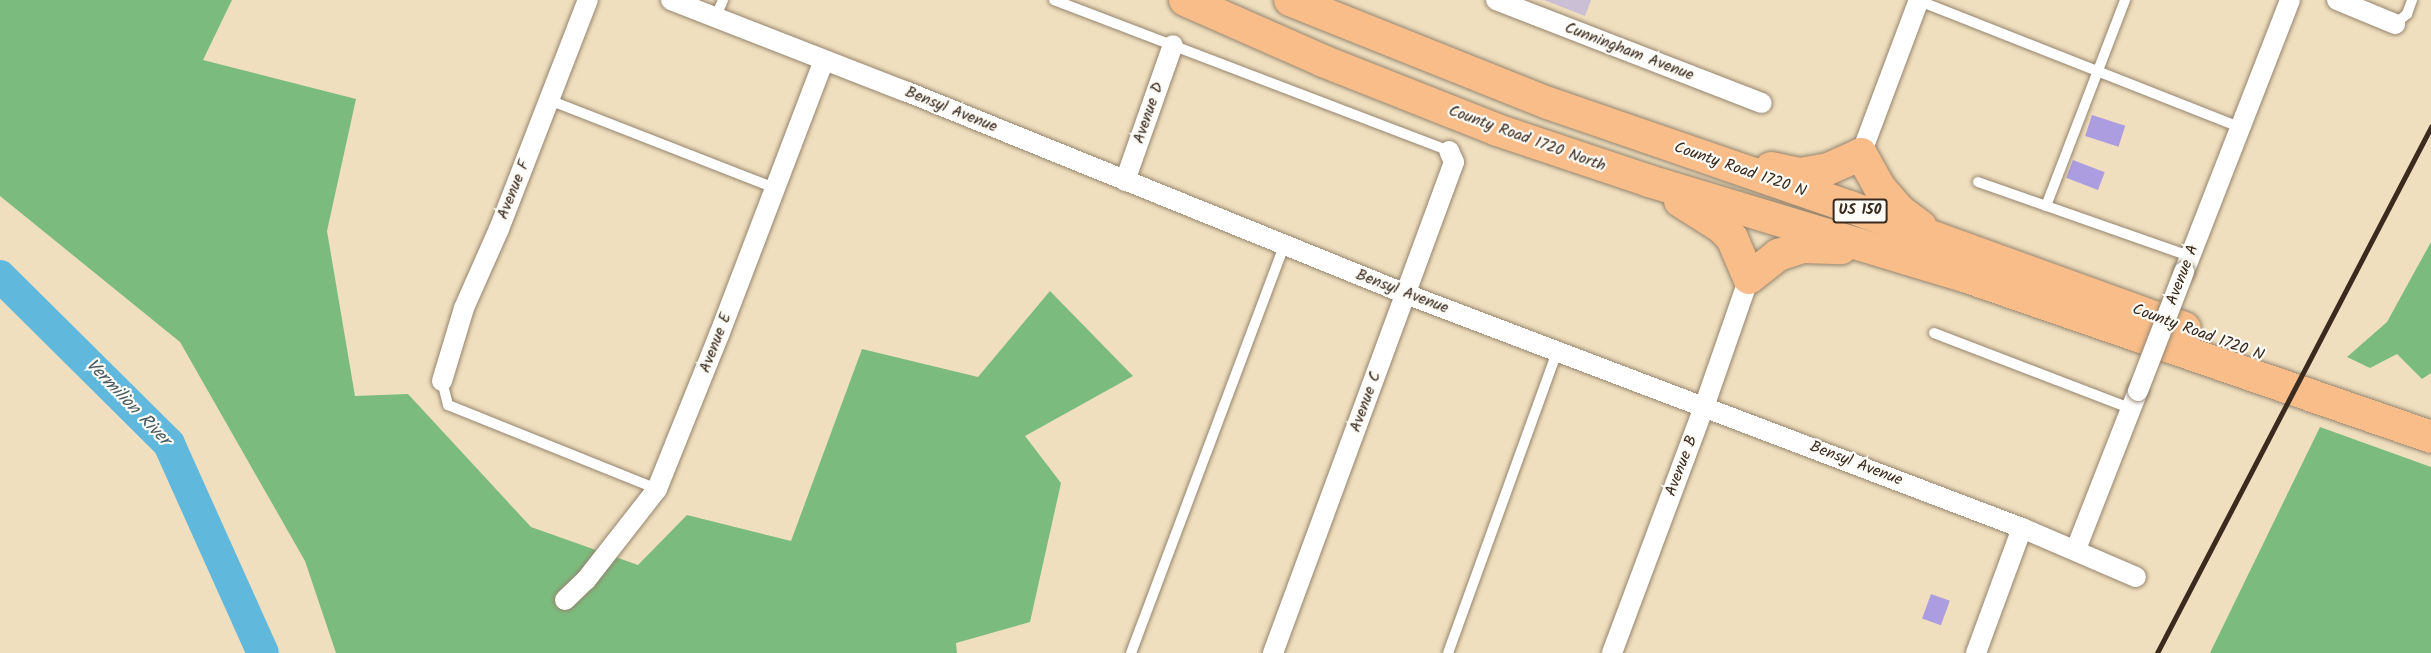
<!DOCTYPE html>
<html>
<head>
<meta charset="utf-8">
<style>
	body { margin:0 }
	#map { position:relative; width:2431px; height:653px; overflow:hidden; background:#efdfbe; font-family:Kalam,sans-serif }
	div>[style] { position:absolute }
	.industrial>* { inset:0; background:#cbbfd5 }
	.forest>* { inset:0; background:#7bbc7e }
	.river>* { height:32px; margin:-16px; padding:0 16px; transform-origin:16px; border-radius:16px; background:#60b8dd }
	.building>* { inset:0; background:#ac9ce0; transform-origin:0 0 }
	.roads { filter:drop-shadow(0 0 2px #95846e) drop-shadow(0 0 2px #95846e) }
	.lane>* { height:10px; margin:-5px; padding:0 5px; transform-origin:5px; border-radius:5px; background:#fff }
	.street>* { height:20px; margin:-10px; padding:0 10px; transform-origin:10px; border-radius:10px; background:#fff }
	.primary>* { height:32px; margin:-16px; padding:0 16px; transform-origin:16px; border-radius:16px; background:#f8bd89 }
	.rail>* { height:4.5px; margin:-2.25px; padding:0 2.25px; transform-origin:2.25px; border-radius:2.25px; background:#3b2a1e }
	.bridges { filter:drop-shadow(0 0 2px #95846e) drop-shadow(0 0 2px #95846e) }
	.street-bridge>* { height:20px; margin:-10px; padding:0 10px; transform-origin:10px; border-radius:10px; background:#fff }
	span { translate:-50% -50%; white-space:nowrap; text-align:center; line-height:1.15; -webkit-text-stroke:4.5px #fdfcf7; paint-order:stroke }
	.shield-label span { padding:2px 4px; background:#fdfcf7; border:2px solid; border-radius:4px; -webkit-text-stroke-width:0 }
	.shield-label { font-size:15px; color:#3b2a1e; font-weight:700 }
	.street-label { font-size:16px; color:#3b2a1e }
	.water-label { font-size:18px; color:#485c61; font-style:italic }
</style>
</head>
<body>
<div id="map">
	<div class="industrial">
		<i style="clip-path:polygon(1544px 0,1591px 0,1585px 16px)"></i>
	</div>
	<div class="forest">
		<i style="clip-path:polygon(0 0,232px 0,203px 60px,356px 99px,327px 231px,355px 396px,408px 394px,531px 527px,638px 565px,687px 515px,791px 541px,862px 349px,978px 377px,1050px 291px,1133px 376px,1025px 436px,1061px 483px,1030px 622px,956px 643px,957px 653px,336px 653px,305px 561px,180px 342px,0 196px)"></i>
		<i style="clip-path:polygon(2431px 242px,2431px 373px,2422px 379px,2397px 354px,2370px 368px,2347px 357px,2387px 322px)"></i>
		<i style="clip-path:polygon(2320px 427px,2431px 467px,2431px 653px,2210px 653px)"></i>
	</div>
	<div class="river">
		<i style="left:0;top:276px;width:238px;rotate:44.8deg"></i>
		<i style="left:169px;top:444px;width:229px;rotate:65.8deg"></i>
	</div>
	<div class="building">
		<i style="left:2092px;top:115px;width:35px;height:22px;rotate:18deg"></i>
		<i style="left:2073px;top:160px;width:34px;height:19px;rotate:21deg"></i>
		<i style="left:1931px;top:594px;width:20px;height:26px;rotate:20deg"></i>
	</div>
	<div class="roads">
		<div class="lane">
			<i style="left:1054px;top:0;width:423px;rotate:20.9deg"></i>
			<i style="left:1917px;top:0;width:346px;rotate:21.5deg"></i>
			<i style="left:715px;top:18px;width:20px;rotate:-66deg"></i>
			<i style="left:2395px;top:24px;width:16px;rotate:-40deg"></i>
			<i style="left:2407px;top:14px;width:15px;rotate:-70deg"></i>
			<i style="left:549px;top:100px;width:243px;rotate:21.3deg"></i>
			<i style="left:1978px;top:182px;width:224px;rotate:19.3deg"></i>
			<i style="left:2046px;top:206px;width:221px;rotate:-69deg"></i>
			<i style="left:1934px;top:333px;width:212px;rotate:21deg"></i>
			<i style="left:442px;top:381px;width:25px;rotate:76deg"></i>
			<i style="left:448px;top:405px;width:225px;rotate:21.9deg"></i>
			<i style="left:1131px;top:653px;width:436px;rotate:-69.4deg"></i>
			<i style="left:1448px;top:653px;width:320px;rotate:-70.1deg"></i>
		</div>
		<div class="street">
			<i style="left:671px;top:0;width:251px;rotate:21.3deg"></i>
			<i style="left:905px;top:91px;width:541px;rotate:22.06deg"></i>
			<i style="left:1406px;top:294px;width:659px;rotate:20.8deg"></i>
			<i style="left:2022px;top:528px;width:124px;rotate:23.3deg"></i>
			<i style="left:1496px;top:0;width:285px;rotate:21.2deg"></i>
			<i style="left:2337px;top:0;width:63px;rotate:22.5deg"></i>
			<i style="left:1861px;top:154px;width:165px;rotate:-69.4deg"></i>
			<i style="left:1125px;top:181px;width:144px;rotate:-70.6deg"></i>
			<i style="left:2184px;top:272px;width:292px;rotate:-68.7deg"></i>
			<i style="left:442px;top:381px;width:76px;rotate:-73.2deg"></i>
			<i style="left:464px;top:308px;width:86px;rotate:-66.1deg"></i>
			<i style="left:499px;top:229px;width:246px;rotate:-68.8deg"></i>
			<i style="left:2076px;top:549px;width:170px;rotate:-68.6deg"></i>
			<i style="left:565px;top:600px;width:29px;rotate:-44deg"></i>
			<i style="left:586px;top:580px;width:115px;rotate:-52deg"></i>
			<i style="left:657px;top:489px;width:166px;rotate:-68.1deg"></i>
			<i style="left:719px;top:335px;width:294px;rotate:-69.1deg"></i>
			<i style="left:1273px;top:653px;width:523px;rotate:-69.76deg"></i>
			<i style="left:1454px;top:162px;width:12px;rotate:-114deg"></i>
			<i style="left:1612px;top:653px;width:263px;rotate:-69.5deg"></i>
			<i style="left:1704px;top:407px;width:137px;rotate:-70.8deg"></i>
			<i style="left:1976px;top:653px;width:133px;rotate:-69.8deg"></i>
		</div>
		<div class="primary">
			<i style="left:1185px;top:0;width:151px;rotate:23.8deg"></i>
			<i style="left:1323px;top:61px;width:187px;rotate:21.6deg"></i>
			<i style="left:1497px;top:130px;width:160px;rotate:18.5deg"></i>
			<i style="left:1649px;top:181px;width:329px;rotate:16.8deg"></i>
			<i style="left:1964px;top:276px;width:494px;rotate:19deg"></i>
			<i style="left:1290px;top:0;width:278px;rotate:21.8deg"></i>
			<i style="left:1548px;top:103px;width:319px;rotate:19deg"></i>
			<i style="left:1850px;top:207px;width:356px;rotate:19.9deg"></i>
			<i style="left:1771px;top:168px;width:30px;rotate:12deg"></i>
			<i style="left:1800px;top:174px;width:28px;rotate:-10deg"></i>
			<i style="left:1828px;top:169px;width:36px;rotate:-24deg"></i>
			<i style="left:1861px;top:154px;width:39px;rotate:61deg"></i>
			<i style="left:1880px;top:188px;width:30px;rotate:49deg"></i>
			<i style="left:1900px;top:211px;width:26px;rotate:37deg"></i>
			<i style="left:1680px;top:201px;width:49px;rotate:32.4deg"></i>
			<i style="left:1721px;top:227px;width:16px;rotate:45deg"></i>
			<i style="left:1732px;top:238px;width:43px;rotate:67deg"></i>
			<i style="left:1749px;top:278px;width:37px;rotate:-38deg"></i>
			<i style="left:1778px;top:255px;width:26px;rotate:-18deg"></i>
			<i style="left:1803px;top:247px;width:38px;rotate:2deg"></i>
		</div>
	</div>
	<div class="rail">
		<i style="left:2157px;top:653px;width:593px;rotate:-62.48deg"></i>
	</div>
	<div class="bridges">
		<div class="street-bridge">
			<i style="left:2138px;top:391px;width:128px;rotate:-68.9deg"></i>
		</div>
	</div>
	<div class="shield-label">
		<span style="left:1860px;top:211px">US 150</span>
	</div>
	<div class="street-label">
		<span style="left:1629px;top:52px;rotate:21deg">Cunningham Avenue</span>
		<span style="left:951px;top:110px;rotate:22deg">Bensyl Avenue</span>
		<span style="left:1149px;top:113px;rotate:-71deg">Avenue D</span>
		<span style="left:1527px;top:139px;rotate:20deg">County Road 1720 North</span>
		<span style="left:1740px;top:170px;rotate:19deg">County Road 1720 N</span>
		<span style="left:514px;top:190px;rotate:-68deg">Avenue F</span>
		<span style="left:2183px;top:275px;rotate:-69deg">Avenue A</span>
		<span style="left:1402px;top:292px;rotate:21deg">Bensyl Avenue</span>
		<span style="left:2198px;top:333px;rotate:20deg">County Road 1720 N</span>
		<span style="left:716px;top:343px;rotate:-69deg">Avenue E</span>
		<span style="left:1366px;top:402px;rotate:-70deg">Avenue C</span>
		<span style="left:1856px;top:464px;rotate:21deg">Bensyl Avenue</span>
		<span style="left:1682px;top:466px;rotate:-69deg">Avenue B</span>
	</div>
	<div class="water-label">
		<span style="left:127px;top:403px;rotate:46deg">Vermilion River</span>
	</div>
</div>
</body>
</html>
